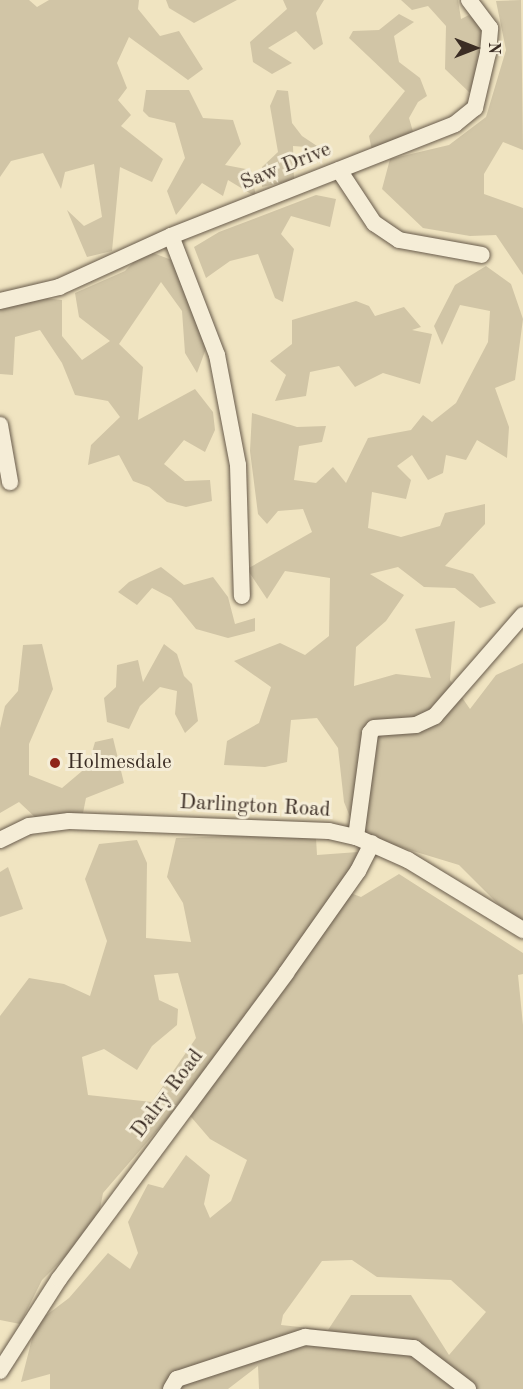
<!DOCTYPE html>
<html>
<head>
<meta charset="utf-8">
<style>
	body { margin:0 }
	#map { position:relative; width:523px; height:1389px; overflow:hidden; background:#f0e4c1; font-family:"Old Standard TT",serif }
	div>[style] { position:absolute }
	.green>* { inset:0; background:#d1c5a6 }
	.roads { filter:drop-shadow(0 0 2px #685b4b) drop-shadow(0 0 2px #685b4b) }
	.minor>* { height:16px; margin:-8px; padding:0 8px; transform-origin:8px; border-radius:8px; background:#f5edd7 }
	.dots>* { width:16px; height:16px; translate:-50% -50%; box-sizing:border-box; border:3px solid #f5edd7; border-radius:50% }
	span { translate:-50% -50%; white-space:nowrap; text-align:center; line-height:1.15; -webkit-text-stroke:6px #f5edd7; paint-order:stroke }
	.street-label { font-size:21px; color:#3b2d24 }
	.poi-label { font-size:21px; color:#3b2d24 }
	.left { translate:0 -50%; text-align:left }
	.north { position:absolute; left:445px; top:18px; width:60px; height:60px; -webkit-text-stroke:4px #f5edd7; paint-order:stroke; rotate:90deg; font-size:16px; font-weight:700; line-height:24px; text-align:center; color:#3b2d24 }
	.north::after { content:''; display:block; margin:auto; width:21px; height:27px; background:#3b2d24; clip-path:polygon(50% 0,100% 100%,50% 72%,0 100%) }
</style>
</head>
<body>
<div id="map">
	<div class="green">
		<i style="clip-path:polygon(0 0,29px 0,37px 7px,49px 0,139px 0,138px 9px,160px 36px,179px 31px,203px 69px,188px 80px,129px 37px,117px 63px,127px 88px,118px 100px,131px 115px,121px 126px,163px 159px,152px 182px,120px 167px,112px 251px,87px 257px,67px 210px,84px 226px,102px 217px,94px 164px,65px 172px,61px 189px,43px 153px,11px 161px,0 177px)"></i>
		<i style="clip-path:polygon(166px 0,237px 0,194px 23px,169px 8px)"></i>
		<i style="clip-path:polygon(283px 0,324px 0,316px 13px,323px 44px,314px 50px,296px 31px,268px 48px,292px 63px,272px 74px,253px 62px,250px 42px,287px 9px)"></i>
		<i style="clip-path:polygon(401px 0,458px 0,461px 19px,469px 15px,492px 35px,480px 47px,479px 73px,470px 93px,445px 69px,446px 26px,428px 6px,412px 10px)"></i>
		<i style="clip-path:polygon(521px 0,523px 150px,503px 142px,484px 174px,484px 194px,523px 208px,523px 275px,496px 235px,470px 236px,423px 228px,382px 189px,390px 159px,449px 145px,486px 117px,506px 50px,496px 1px)"></i>
		<i style="clip-path:polygon(399px 14px,414px 22px,394px 36px,399px 62px,420px 78px,427px 96px,418px 102px,409px 118px,414px 135px,372px 151px,369px 136px,405px 91px,349px 38px,353px 31px,379px 30px)"></i>
		<i style="clip-path:polygon(146px 90px,189px 90px,203px 118px,233px 120px,241px 144px,225px 165px,251px 170px,256px 197px,228px 180px,223px 196px,202px 183px,176px 215px,167px 191px,185px 158px,175px 123px,149px 117px,143px 111px)"></i>
		<i style="clip-path:polygon(277px 90px,288px 91px,292px 123px,302px 136px,320px 148px,293px 146px,294px 180px,262px 187px,262px 167px,278px 152px,270px 106px)"></i>
		<i style="clip-path:polygon(316px 195px,336px 199px,330px 227px,291px 216px,281px 234px,294px 249px,283px 302px,275px 298px,258px 254px,230px 261px,206px 278px,194px 247px,219px 232px)"></i>
		<i style="clip-path:polygon(145px 250px,188px 266px,211px 335px,197px 373px,185px 353px,182px 311px,161px 282px,119px 344px,143px 367px,138px 420px,195px 389px,213px 412px,215px 430px,205px 452px,184px 440px,164px 464px,185px 481px,210px 480px,212px 501px,186px 507px,167px 502px,149px 487px,133px 481px,119px 455px,88px 465px,91px 445px,120px 417px,108px 401px,75px 395px,62px 363px,40px 330px,15px 337px,13px 375px,0 374px,0 306px,35px 297px,62px 300px,62px 336px,82px 360px,110px 341px,79px 317px,75px 293px,125px 271px)"></i>
		<i style="clip-path:polygon(486px 266px,511px 284px,523px 319px,515px 380px,495px 388px,509px 427px,507px 458px,477px 440px,466px 460px,446px 455px,443px 473px,428px 480px,412px 455px,397px 466px,411px 480px,406px 499px,372px 492px,368px 528px,401px 537px,440px 526px,445px 513px,485px 504px,485px 524px,445px 566px,473px 574px,496px 603px,480px 608px,455px 588px,424px 587px,398px 567px,370px 574px,404px 595px,386px 621px,356px 647px,354px 686px,396px 674px,431px 678px,415px 629px,455px 621px,450px 680px,470px 709px,496px 675px,523px 663px,523px 922px,498px 904px,459px 865px,357px 834px,344px 802px,338px 748px,317px 718px,291px 720px,287px 762px,265px 767px,224px 765px,227px 741px,259px 723px,271px 687px,234px 661px,280px 643px,305px 655px,329px 636px,330px 578px,285px 571px,267px 599px,247px 569px,312px 532px,303px 509px,278px 511px,267px 524px,258px 514px,250px 451px,252px 413px,297px 427px,326px 426px,322px 442px,299px 446px,294px 480px,316px 483px,333px 467px,346px 483px,368px 438px,411px 430px,423px 415px,432px 422px,456px 403px,488px 342px,490px 311px,460px 305px,442px 345px,434px 326px,455px 285px)"></i>
		<i style="clip-path:polygon(356px 301px,369px 306px,375px 316px,404px 307px,421px 327px,412px 330px,432px 334px,420px 384px,383px 373px,355px 387px,339px 366px,310px 372px,306px 396px,275px 401px,286px 375px,270px 361px,292px 344px,292px 320px)"></i>
		<i style="clip-path:polygon(161px 567px,184px 585px,213px 577px,228px 597px,235px 624px,255px 618px,255px 631px,228px 638px,196px 629px,171px 598px,152px 588px,137px 605px,118px 592px,129px 582px)"></i>
		<i style="clip-path:polygon(42px 644px,53px 689px,29px 744px,29px 775px,62px 788px,88px 766px,95px 742px,113px 738px,124px 783px,86px 798px,83px 813px,37px 819px,19px 802px,0 813px,0 728px,5px 706px,18px 691px,23px 645px)"></i>
		<i style="clip-path:polygon(164px 644px,177px 654px,184px 676px,192px 684px,198px 721px,185px 733px,175px 714px,177px 691px,160px 687px,140px 706px,129px 729px,107px 722px,104px 698px,116px 687px,117px 665px,138px 660px,143px 682px)"></i>
		<i style="clip-path:polygon(evenodd,230px 836px,316px 838px,317px 855px,358px 852px,345px 891px,361px 897px,399px 874px,523px 953px,523px 974px,518px 975px,523px 1025px,523px 1389px,259px 1389px,258px 1366px,228px 1389px,50px 1389px,50px 1374px,21px 1382px,36px 1323px,69px 1298px,108px 1253px,130px 1269px,138px 1253px,128px 1222px,148px 1184px,163px 1188px,186px 1155px,210px 1175px,204px 1204px,210px 1218px,231px 1201px,247px 1160px,210px 1139px,180px 1104px,103px 1193px,97px 1225px,42px 1280px,20px 1324px,0 1320px,0 1016px,29px 978px,64px 984px,90px 996px,107px 941px,85px 879px,99px 844px,137px 840px,147px 863px,146px 938px,191px 942px,183px 903px,167px 877px,176px 838px,230px 836px,178px 973px,196px 1038px,152px 1102px,88px 1095px,82px 1057px,104px 1049px,137px 1070px,152px 1046px,177px 1025px,178px 1009px,159px 1000px,154px 975px,178px 973px,230px 836px,352px 1260px,377px 1277px,451px 1280px,486px 1312px,449px 1355px,411px 1295px,351px 1295px,328px 1330px,281px 1325px,283px 1315px,322px 1261px,352px 1260px)"></i>
		<i style="clip-path:polygon(8px 867px,23px 909px,0 917px,0 872px)"></i>
	</div>
	<div class="roads">
		<div class="minor">
			<i style="left:339px;top:170px;width:64px;rotate:56.6deg"></i>
			<i style="left:374px;top:223px;width:30px;rotate:34deg"></i>
			<i style="left:399px;top:240px;width:84px;rotate:10.2deg"></i>
			<i style="left:171px;top:236px;width:128px;rotate:68.9deg"></i>
			<i style="left:217px;top:355px;width:112px;rotate:79.2deg"></i>
			<i style="left:238px;top:465px;width:131px;rotate:88.3deg"></i>
			<i style="left:0;top:301px;width:61px;rotate:-13.3deg"></i>
			<i style="left:59px;top:287px;width:123px;rotate:-24.5deg"></i>
			<i style="left:171px;top:236px;width:305px;rotate:-21.5deg"></i>
			<i style="left:455px;top:124px;width:26px;rotate:-39deg"></i>
			<i style="left:475px;top:108px;width:57px;rotate:-76.7deg"></i>
			<i style="left:488px;top:53px;width:25px;rotate:-85deg"></i>
			<i style="left:490px;top:28px;width:35px;rotate:-127deg"></i>
			<i style="left:0;top:425px;width:58px;rotate:80deg"></i>
			<i style="left:356px;top:837px;width:105px;rotate:-82.3deg"></i>
			<i style="left:370px;top:733px;width:6px;rotate:-51deg"></i>
			<i style="left:374px;top:728px;width:42px;rotate:-4.1deg"></i>
			<i style="left:416px;top:725px;width:21px;rotate:-25deg"></i>
			<i style="left:435px;top:716px;width:134px;rotate:-48.9deg"></i>
			<i style="left:0;top:840px;width:32px;rotate:-26deg"></i>
			<i style="left:29px;top:826px;width:40px;rotate:-7.1deg"></i>
			<i style="left:69px;top:821px;width:260px;rotate:2.2deg"></i>
			<i style="left:329px;top:831px;width:28px;rotate:13deg"></i>
			<i style="left:356px;top:837px;width:57px;rotate:23.9deg"></i>
			<i style="left:408px;top:860px;width:135px;rotate:31.3deg"></i>
			<i style="left:0;top:1371px;width:109px;rotate:-57.3deg"></i>
			<i style="left:59px;top:1279px;width:381px;rotate:-53.4deg"></i>
			<i style="left:286px;top:973px;width:125px;rotate:-54.8deg"></i>
			<i style="left:358px;top:871px;width:31px;rotate:-63deg"></i>
			<i style="left:171px;top:1389px;width:12px;rotate:-59deg"></i>
			<i style="left:177px;top:1379px;width:135px;rotate:-18.2deg"></i>
			<i style="left:305px;top:1337px;width:110px;rotate:5.8deg"></i>
			<i style="left:414px;top:1348px;width:68px;rotate:37.2deg"></i>
		</div>
	</div>
	<div class="dots">
		<i style="left:55px;top:763px;background:#8f2418"></i>
	</div>
	<div class="street-label">
		<span style="left:286px;top:167px;rotate:-22deg">Saw Drive</span>
		<span style="left:255px;top:807px;rotate:3deg">Darlington Road</span>
		<span style="left:168px;top:1094px;rotate:-53deg">Dalry Road</span>
	</div>
	<div class="poi-label">
		<span class="left" style="left:67px;top:763px">Holmesdale</span>
	</div>
	<div class="north">N</div>
</div>
</body>
</html>
